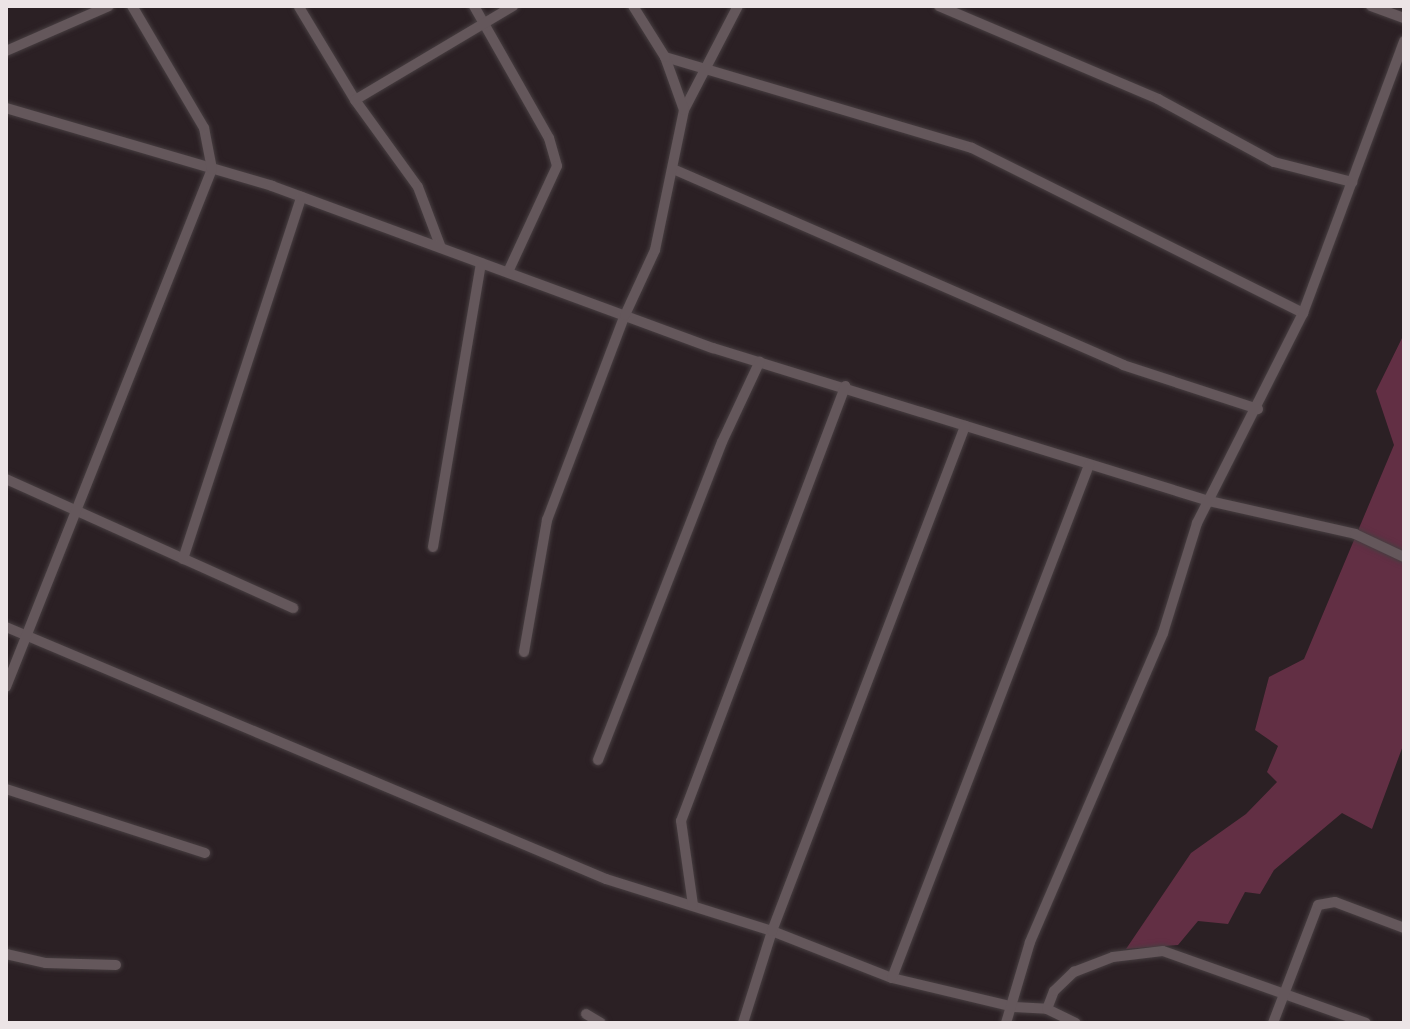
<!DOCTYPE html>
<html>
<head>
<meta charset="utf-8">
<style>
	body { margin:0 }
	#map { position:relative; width:1410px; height:1029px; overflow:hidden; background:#2b2024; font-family:"PT Serif",serif }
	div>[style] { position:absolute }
	.green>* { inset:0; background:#622f44 }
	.roads { filter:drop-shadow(0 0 2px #473e41) drop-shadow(0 0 2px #473e41) }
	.street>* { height:10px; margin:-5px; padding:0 5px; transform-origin:5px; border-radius:5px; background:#64575b }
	span { translate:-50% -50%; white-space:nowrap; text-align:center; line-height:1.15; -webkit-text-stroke:8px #100b0d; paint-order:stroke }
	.frame { position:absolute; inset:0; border:8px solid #ece4e6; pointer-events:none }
</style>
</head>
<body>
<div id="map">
	<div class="green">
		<i style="clip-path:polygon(1404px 334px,1404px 743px,1372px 829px,1342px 813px,1274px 870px,1260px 894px,1245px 892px,1228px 924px,1198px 921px,1178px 945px,1126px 949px,1191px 853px,1246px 814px,1277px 782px,1267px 772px,1278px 746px,1255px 730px,1269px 677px,1304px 659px,1394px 445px,1376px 391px)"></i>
	</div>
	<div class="roads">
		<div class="street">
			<i style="left:474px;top:6px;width:152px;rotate:60.4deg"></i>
			<i style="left:549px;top:138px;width:29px;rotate:74deg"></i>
			<i style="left:557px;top:166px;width:117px;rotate:114.8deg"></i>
			<i style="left:939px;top:6px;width:238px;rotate:23deg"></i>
			<i style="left:1158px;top:99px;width:132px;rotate:28.5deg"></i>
			<i style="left:1274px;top:162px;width:81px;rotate:14.4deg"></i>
			<i style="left:1371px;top:6px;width:35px;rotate:20deg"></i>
			<i style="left:299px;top:7px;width:109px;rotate:58.9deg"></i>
			<i style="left:355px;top:100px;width:107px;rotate:54.1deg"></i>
			<i style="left:418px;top:187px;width:65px;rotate:69.3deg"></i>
			<i style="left:6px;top:51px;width:112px;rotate:-23.6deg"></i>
			<i style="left:665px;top:57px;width:320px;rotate:16.5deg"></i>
			<i style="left:972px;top:148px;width:370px;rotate:26.5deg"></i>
			<i style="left:355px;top:100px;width:184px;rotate:-30.7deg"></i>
			<i style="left:6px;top:108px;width:277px;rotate:16.3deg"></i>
			<i style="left:272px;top:186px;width:470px;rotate:20.2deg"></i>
			<i style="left:713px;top:348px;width:519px;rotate:17.14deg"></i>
			<i style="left:1209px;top:501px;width:150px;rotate:12.7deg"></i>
			<i style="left:1355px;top:534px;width:54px;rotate:25.1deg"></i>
			<i style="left:684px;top:110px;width:117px;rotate:-62.6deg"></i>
			<i style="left:673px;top:169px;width:491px;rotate:23.5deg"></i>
			<i style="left:1123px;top:365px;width:142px;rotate:18.1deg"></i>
			<i style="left:6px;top:479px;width:315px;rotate:24.2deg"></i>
			<i style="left:433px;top:547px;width:288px;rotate:-80.4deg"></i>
			<i style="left:183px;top:559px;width:381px;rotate:-71.9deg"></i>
			<i style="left:6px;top:627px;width:651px;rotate:22.78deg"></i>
			<i style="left:606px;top:879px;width:174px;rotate:17.4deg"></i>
			<i style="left:772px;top:931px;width:129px;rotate:21.4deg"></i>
			<i style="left:892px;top:978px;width:125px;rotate:13.4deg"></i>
			<i style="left:1014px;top:1007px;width:33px;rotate:3deg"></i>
			<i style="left:1047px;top:1009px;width:32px;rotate:26deg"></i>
			<i style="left:524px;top:652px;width:134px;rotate:-80.1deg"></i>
			<i style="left:547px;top:520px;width:219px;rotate:-69.2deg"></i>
			<i style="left:625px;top:315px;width:72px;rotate:-65.2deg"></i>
			<i style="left:655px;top:250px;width:143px;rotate:-78.3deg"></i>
			<i style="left:684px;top:110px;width:56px;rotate:-109.7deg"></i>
			<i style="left:665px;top:57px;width:60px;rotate:-122.1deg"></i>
			<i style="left:6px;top:687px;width:557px;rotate:-68.31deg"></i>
			<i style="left:212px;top:169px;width:42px;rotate:-101deg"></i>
			<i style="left:204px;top:128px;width:142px;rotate:-120.5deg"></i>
			<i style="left:598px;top:760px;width:341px;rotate:-68.7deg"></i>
			<i style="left:722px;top:442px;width:89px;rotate:-64.9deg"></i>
			<i style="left:6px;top:789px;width:209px;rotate:17.8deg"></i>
			<i style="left:693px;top:905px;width:85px;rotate:-98.1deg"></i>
			<i style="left:681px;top:821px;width:465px;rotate:-69.3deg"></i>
			<i style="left:6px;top:954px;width:41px;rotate:12.7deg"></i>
			<i style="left:46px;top:963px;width:70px;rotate:1.6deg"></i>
			<i style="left:892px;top:978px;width:550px;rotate:-68.99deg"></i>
			<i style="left:1047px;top:1009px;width:19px;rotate:-69deg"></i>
			<i style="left:1054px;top:991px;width:28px;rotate:-44deg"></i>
			<i style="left:1074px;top:972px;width:42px;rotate:-21deg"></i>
			<i style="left:1113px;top:957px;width:50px;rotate:-6.8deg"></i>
			<i style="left:1163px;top:951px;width:215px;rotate:19.5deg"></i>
			<i style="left:586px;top:1014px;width:17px;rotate:31deg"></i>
			<i style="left:743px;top:1023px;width:96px;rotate:-72.5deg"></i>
			<i style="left:772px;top:931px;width:541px;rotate:-69.08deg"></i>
			<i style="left:1006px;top:1023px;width:84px;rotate:-73.5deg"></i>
			<i style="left:1030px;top:942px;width:336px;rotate:-66.7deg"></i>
			<i style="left:1163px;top:633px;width:115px;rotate:-72.8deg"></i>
			<i style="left:1197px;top:523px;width:235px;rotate:-63.2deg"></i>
			<i style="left:1303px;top:313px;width:290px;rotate:-69.6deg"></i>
			<i style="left:1273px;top:1023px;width:126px;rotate:-69.1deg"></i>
			<i style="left:1318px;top:905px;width:17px;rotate:-10deg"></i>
			<i style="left:1335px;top:902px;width:74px;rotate:20.6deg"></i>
		</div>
	</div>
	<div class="frame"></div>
</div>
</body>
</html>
